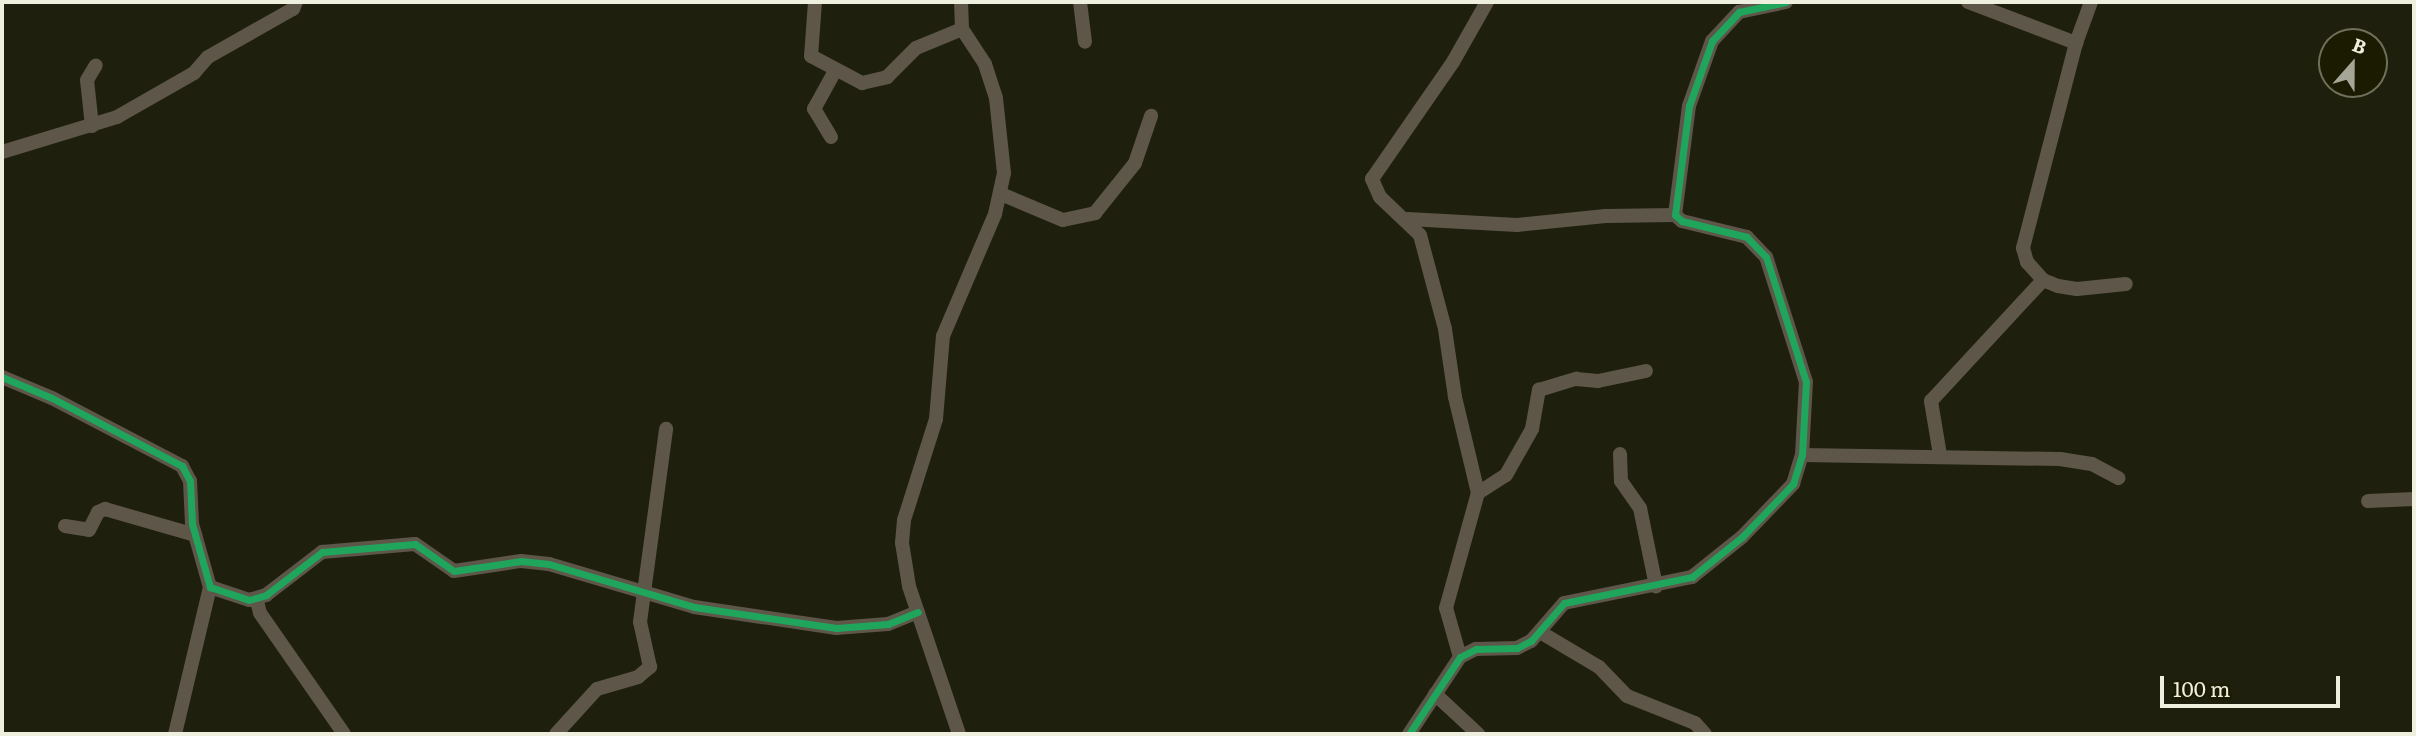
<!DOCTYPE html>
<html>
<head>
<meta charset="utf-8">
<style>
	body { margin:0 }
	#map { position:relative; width:2416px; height:736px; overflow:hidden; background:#1f1f0e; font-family:Literata,serif }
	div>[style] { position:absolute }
	.minor>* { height:14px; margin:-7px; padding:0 7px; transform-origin:7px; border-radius:7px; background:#5d5649 }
	.cycleway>* { height:7px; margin:-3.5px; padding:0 3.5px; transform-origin:3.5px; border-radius:3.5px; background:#20a55d }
	span { translate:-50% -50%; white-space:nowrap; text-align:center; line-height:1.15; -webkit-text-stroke:7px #1b1b01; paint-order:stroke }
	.frame { position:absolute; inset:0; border:4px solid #efefdf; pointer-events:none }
	.north { position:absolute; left:2318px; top:28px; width:70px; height:70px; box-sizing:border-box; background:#1b1b01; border:2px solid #70705a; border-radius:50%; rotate:21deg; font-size:19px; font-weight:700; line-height:28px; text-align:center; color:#efefdf }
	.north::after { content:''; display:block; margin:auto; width:24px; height:32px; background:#a6a696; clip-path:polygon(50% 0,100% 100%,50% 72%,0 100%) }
	.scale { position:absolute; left:2160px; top:676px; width:180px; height:32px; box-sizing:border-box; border:4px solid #efefdf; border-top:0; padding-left:9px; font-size:21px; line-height:24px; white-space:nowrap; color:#efefdf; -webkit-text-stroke:5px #1b1b01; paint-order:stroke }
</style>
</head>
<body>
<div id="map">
	<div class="minor">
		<i style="left:815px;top:2px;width:54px;rotate:94.2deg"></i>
		<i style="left:811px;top:56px;width:58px;rotate:27.9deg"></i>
		<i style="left:862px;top:83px;width:26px;rotate:-13deg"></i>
		<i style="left:887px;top:77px;width:41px;rotate:-45deg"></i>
		<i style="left:916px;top:48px;width:50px;rotate:-22.4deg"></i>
		<i style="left:1080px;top:2px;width:40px;rotate:82.9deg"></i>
		<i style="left:1968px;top:2px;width:116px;rotate:20.8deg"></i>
		<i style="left:2076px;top:43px;width:212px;rotate:104.5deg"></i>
		<i style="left:2023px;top:248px;width:15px;rotate:74deg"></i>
		<i style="left:2027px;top:262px;width:24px;rotate:48deg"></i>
		<i style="left:2043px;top:280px;width:16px;rotate:22deg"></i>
		<i style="left:2058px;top:286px;width:19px;rotate:9deg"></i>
		<i style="left:2077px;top:289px;width:49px;rotate:-5.8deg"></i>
		<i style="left:2076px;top:43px;width:44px;rotate:-69.9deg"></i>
		<i style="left:92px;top:126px;width:46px;rotate:-96.2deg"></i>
		<i style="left:87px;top:80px;width:17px;rotate:-59deg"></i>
		<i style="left:831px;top:137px;width:33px;rotate:-121deg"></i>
		<i style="left:814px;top:109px;width:43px;rotate:-61.1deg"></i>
		<i style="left:2px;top:152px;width:120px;rotate:-16.9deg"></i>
		<i style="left:117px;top:117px;width:89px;rotate:-29.7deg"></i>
		<i style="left:194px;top:73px;width:21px;rotate:-49deg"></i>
		<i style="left:208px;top:57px;width:98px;rotate:-29.5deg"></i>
		<i style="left:293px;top:9px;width:8px;rotate:-67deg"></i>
		<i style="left:1001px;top:194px;width:67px;rotate:22.8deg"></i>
		<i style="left:1063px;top:220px;width:33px;rotate:-12deg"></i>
		<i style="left:1095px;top:213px;width:64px;rotate:-51.3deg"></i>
		<i style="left:1135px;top:163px;width:50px;rotate:-71.2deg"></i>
		<i style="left:1408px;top:219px;width:109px;rotate:3.2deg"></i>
		<i style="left:1517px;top:225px;width:89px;rotate:-5.8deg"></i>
		<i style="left:1606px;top:216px;width:69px;rotate:-0.8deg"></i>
		<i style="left:2px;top:377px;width:54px;rotate:22.8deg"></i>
		<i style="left:52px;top:398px;width:147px;rotate:27.6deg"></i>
		<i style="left:182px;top:466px;width:17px;rotate:62deg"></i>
		<i style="left:190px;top:481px;width:43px;rotate:87.3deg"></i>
		<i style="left:192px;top:524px;width:66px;rotate:74.1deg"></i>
		<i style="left:210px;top:587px;width:41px;rotate:18.4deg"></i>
		<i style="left:249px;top:600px;width:18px;rotate:-16deg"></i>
		<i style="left:266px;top:595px;width:71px;rotate:-37.5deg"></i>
		<i style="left:322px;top:552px;width:93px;rotate:-4.9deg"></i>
		<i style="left:415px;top:544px;width:47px;rotate:34.7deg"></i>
		<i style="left:454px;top:571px;width:68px;rotate:-8.5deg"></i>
		<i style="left:521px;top:561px;width:28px;rotate:6deg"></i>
		<i style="left:549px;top:564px;width:151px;rotate:16.5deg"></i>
		<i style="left:694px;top:607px;width:144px;rotate:8.4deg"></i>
		<i style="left:836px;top:628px;width:52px;rotate:-4.4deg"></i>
		<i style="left:888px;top:624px;width:32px;rotate:-22deg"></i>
		<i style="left:1620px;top:454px;width:27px;rotate:88deg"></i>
		<i style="left:1621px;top:481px;width:33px;rotate:55deg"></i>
		<i style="left:1640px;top:508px;width:80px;rotate:78.4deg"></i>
		<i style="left:1802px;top:455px;width:258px;rotate:0.9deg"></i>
		<i style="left:2060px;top:459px;width:32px;rotate:9deg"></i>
		<i style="left:2092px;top:464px;width:30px;rotate:28deg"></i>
		<i style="left:1940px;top:455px;width:55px;rotate:-99.5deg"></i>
		<i style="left:1931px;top:401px;width:165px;rotate:-47.2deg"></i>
		<i style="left:1478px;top:493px;width:33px;rotate:-33deg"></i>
		<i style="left:1506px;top:475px;width:53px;rotate:-60.5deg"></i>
		<i style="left:1532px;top:429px;width:40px;rotate:-80deg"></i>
		<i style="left:1539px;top:390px;width:39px;rotate:-17deg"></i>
		<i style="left:1576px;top:379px;width:22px;rotate:5deg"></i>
		<i style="left:1598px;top:381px;width:49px;rotate:-11.8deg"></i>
		<i style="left:2368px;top:501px;width:46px;rotate:-2.5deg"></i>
		<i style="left:65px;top:526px;width:24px;rotate:9deg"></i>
		<i style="left:89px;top:530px;width:20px;rotate:-63deg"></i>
		<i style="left:98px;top:512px;width:8px;rotate:-23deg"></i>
		<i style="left:105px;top:509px;width:94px;rotate:16.1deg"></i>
		<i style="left:257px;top:601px;width:12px;rotate:76deg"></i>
		<i style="left:260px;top:613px;width:147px;rotate:55.2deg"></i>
		<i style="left:1540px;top:632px;width:69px;rotate:30.7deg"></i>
		<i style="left:1599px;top:667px;width:40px;rotate:46deg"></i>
		<i style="left:1627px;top:696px;width:73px;rotate:21.7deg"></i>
		<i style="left:1695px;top:723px;width:15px;rotate:48deg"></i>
		<i style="left:1460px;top:657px;width:51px;rotate:-105.9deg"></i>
		<i style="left:1446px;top:608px;width:119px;rotate:-74.5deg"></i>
		<i style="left:1478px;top:493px;width:99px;rotate:-103.5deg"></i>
		<i style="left:1455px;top:397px;width:69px;rotate:-98.4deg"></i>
		<i style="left:1445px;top:329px;width:97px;rotate:-104.9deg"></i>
		<i style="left:1420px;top:235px;width:55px;rotate:-136.5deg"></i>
		<i style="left:1380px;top:197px;width:20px;rotate:-114deg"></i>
		<i style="left:1372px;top:179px;width:142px;rotate:-55.3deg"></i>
		<i style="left:1453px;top:62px;width:69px;rotate:-60.5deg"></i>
		<i style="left:1435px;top:694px;width:59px;rotate:42.9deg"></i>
		<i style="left:175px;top:734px;width:151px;rotate:-76.6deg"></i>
		<i style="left:556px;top:734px;width:61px;rotate:-47.7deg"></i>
		<i style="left:597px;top:689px;width:43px;rotate:-16.3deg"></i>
		<i style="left:638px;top:677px;width:16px;rotate:-40deg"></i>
		<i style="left:650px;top:667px;width:46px;rotate:-102.5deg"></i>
		<i style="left:640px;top:622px;width:195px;rotate:-82.3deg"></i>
		<i style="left:959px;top:734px;width:156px;rotate:-108.7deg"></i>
		<i style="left:909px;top:586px;width:44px;rotate:-99.2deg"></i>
		<i style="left:902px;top:543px;width:23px;rotate:-85deg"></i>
		<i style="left:904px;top:520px;width:106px;rotate:-72.4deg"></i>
		<i style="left:936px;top:419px;width:83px;rotate:-85.2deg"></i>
		<i style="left:943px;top:336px;width:133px;rotate:-66.9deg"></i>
		<i style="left:995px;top:214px;width:42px;rotate:-77.6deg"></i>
		<i style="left:1004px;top:173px;width:75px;rotate:-96.1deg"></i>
		<i style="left:996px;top:98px;width:36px;rotate:-108deg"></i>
		<i style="left:985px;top:64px;width:42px;rotate:-123.3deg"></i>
		<i style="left:962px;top:29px;width:27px;rotate:-92deg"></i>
		<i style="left:1409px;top:734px;width:92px;rotate:-56.5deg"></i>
		<i style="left:1460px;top:657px;width:18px;rotate:-27deg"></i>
		<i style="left:1476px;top:649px;width:41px;rotate:-1.4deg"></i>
		<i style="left:1517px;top:648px;width:16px;rotate:-27deg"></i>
		<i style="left:1531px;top:641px;width:50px;rotate:-49deg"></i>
		<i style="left:1564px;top:603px;width:131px;rotate:-11.5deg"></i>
		<i style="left:1692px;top:577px;width:64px;rotate:-38.7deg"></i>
		<i style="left:1742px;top:537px;width:74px;rotate:-46.1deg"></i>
		<i style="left:1793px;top:484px;width:30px;rotate:-73deg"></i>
		<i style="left:1802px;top:455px;width:73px;rotate:-86.9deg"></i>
		<i style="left:1806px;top:382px;width:131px;rotate:-107.7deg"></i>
		<i style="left:1766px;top:257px;width:28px;rotate:-134deg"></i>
		<i style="left:1747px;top:237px;width:67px;rotate:-166.2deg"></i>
		<i style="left:1682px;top:221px;width:9px;rotate:-139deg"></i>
		<i style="left:1675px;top:215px;width:110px;rotate:-82.7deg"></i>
		<i style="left:1689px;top:106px;width:69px;rotate:-70.5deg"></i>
		<i style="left:1712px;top:41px;width:40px;rotate:-47deg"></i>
		<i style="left:1739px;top:12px;width:48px;rotate:-12deg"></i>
	</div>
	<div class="cycleway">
		<i style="left:2px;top:377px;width:54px;rotate:22.8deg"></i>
		<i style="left:52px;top:398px;width:147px;rotate:27.6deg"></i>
		<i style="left:182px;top:466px;width:17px;rotate:62deg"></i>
		<i style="left:190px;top:481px;width:43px;rotate:87.3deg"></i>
		<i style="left:192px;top:524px;width:66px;rotate:74.1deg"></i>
		<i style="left:210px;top:587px;width:41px;rotate:18.4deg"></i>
		<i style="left:249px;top:600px;width:18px;rotate:-16deg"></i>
		<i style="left:266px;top:595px;width:71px;rotate:-37.5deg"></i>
		<i style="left:322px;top:552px;width:93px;rotate:-4.9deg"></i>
		<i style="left:415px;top:544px;width:47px;rotate:34.7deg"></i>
		<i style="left:454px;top:571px;width:68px;rotate:-8.5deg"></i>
		<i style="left:521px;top:561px;width:28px;rotate:6deg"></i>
		<i style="left:549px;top:564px;width:151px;rotate:16.5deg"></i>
		<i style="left:694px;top:607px;width:144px;rotate:8.4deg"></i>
		<i style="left:836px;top:628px;width:52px;rotate:-4.4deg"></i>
		<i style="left:888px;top:624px;width:32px;rotate:-22deg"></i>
		<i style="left:1409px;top:734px;width:92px;rotate:-56.5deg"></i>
		<i style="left:1460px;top:657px;width:18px;rotate:-27deg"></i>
		<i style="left:1476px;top:649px;width:41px;rotate:-1.4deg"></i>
		<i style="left:1517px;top:648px;width:16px;rotate:-27deg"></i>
		<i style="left:1531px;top:641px;width:50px;rotate:-49deg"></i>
		<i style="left:1564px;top:603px;width:131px;rotate:-11.5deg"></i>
		<i style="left:1692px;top:577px;width:64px;rotate:-38.7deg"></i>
		<i style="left:1742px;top:537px;width:74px;rotate:-46.1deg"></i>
		<i style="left:1793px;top:484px;width:30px;rotate:-73deg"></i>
		<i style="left:1802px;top:455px;width:73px;rotate:-86.9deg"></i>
		<i style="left:1806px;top:382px;width:131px;rotate:-107.7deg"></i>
		<i style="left:1766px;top:257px;width:28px;rotate:-134deg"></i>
		<i style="left:1747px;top:237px;width:67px;rotate:-166.2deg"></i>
		<i style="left:1682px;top:221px;width:9px;rotate:-139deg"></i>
		<i style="left:1675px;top:215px;width:110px;rotate:-82.7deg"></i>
		<i style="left:1689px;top:106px;width:69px;rotate:-70.5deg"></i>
		<i style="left:1712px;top:41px;width:40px;rotate:-47deg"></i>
		<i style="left:1739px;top:12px;width:48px;rotate:-12deg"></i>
	</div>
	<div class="frame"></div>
	<div class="north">B</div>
	<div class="scale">100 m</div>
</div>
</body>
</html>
